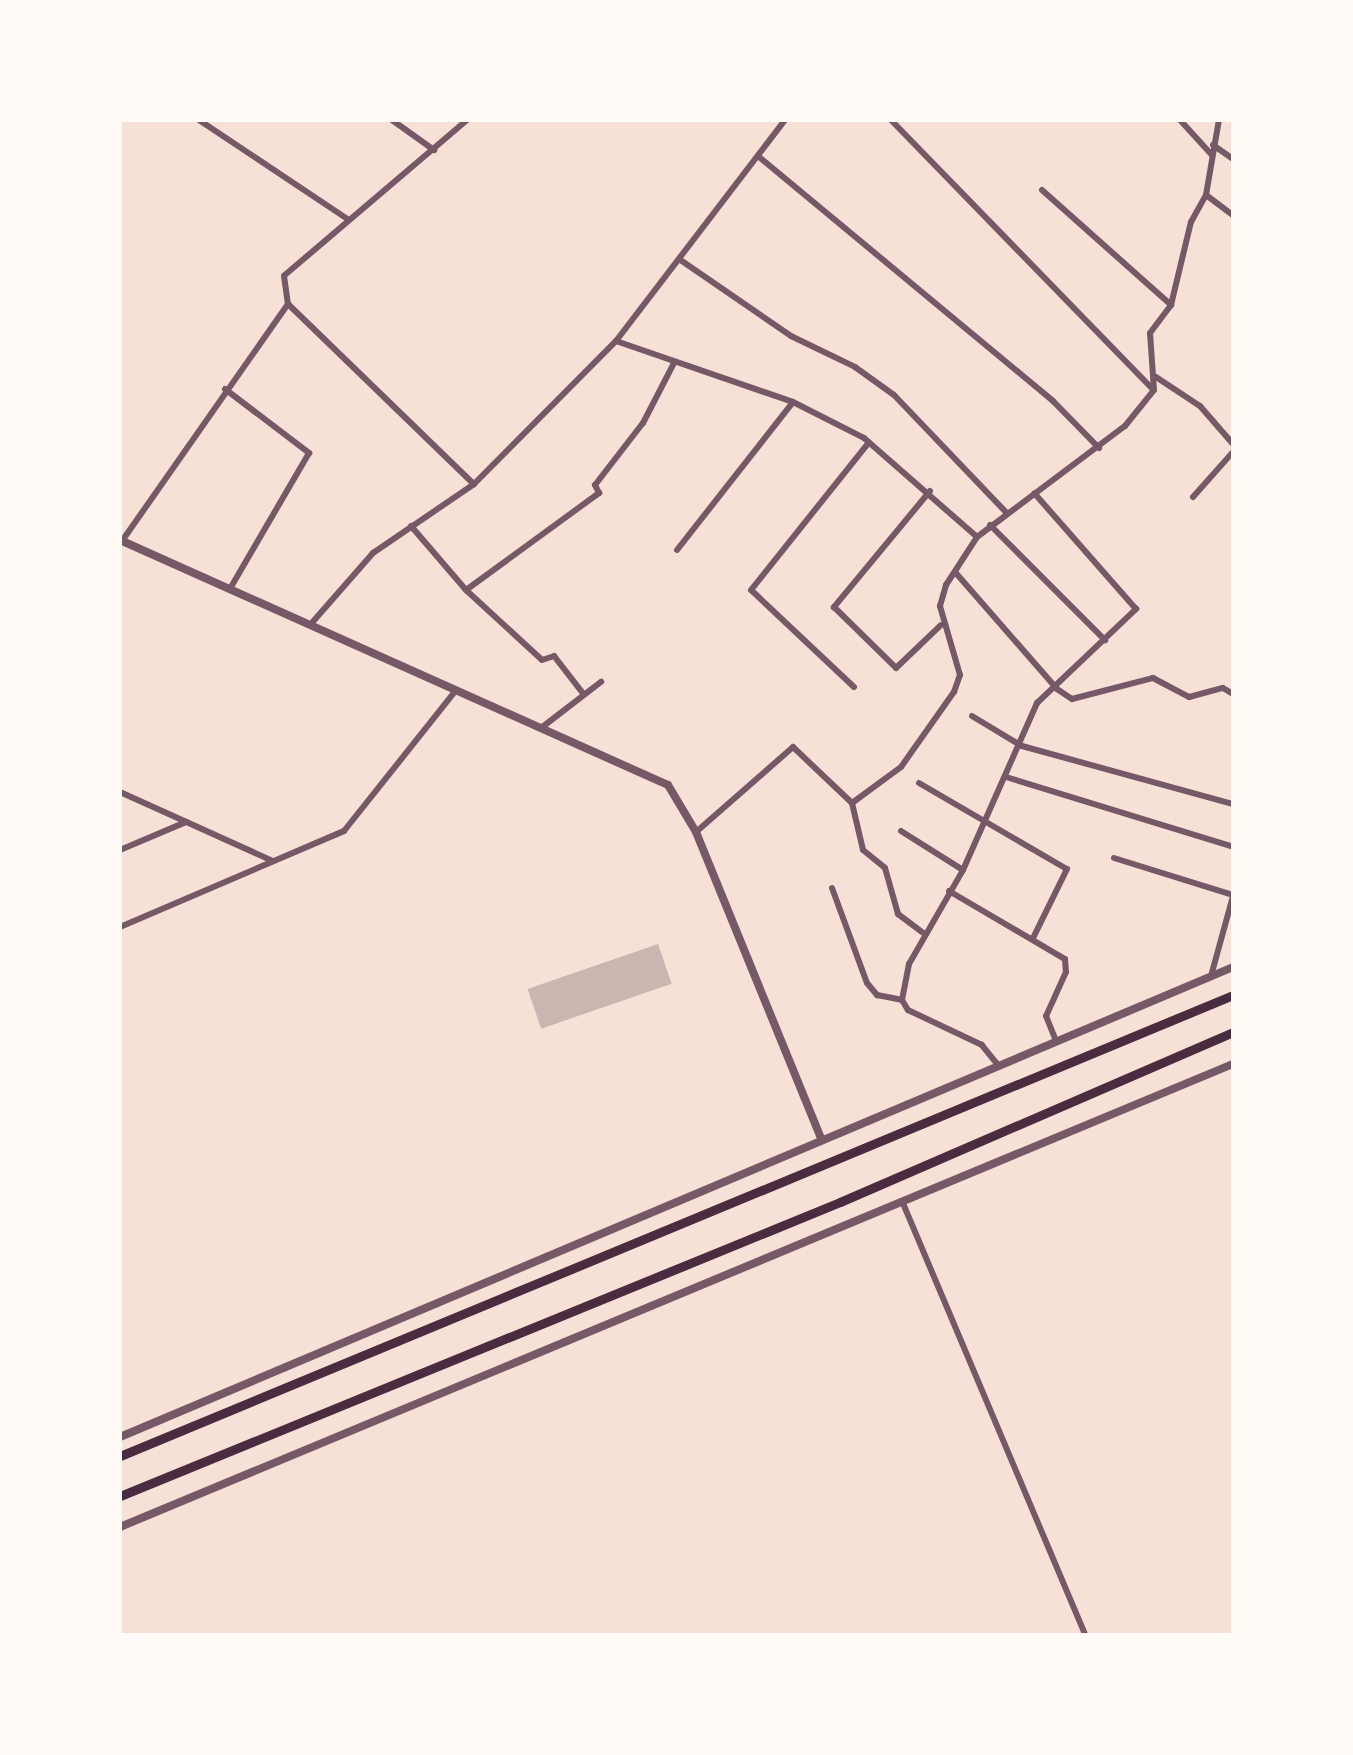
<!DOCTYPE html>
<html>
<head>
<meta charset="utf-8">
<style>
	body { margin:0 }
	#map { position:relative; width:1353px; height:1755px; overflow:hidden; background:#f7e1d7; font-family:Roboto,sans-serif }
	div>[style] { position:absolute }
	.building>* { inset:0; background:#ccb4b1; transform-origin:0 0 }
	.minor>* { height:6px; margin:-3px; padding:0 3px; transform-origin:3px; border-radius:3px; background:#755966 }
	.tertiary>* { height:8px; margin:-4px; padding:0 4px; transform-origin:4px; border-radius:4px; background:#755966 }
	.secondary>* { height:9px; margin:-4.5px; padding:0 4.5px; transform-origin:4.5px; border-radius:4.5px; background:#4a2c40 }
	span { translate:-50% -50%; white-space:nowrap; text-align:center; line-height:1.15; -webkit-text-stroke:6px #fffaf5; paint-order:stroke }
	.frame { position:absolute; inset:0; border:122px solid #fffaf5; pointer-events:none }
</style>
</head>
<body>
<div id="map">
	<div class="building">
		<i style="left:658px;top:944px;width:42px;height:138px;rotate:71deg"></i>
	</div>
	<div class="minor">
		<i style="left:199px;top:120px;width:180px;rotate:33.7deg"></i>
		<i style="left:392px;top:120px;width:52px;rotate:35.5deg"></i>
		<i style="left:467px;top:120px;width:240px;rotate:139.6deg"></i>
		<i style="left:284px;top:276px;width:28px;rotate:82deg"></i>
		<i style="left:288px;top:304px;width:259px;rotate:44.1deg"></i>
		<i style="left:891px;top:120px;width:377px;rotate:45.8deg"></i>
		<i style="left:1180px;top:120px;width:46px;rotate:47.6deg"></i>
		<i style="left:1213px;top:145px;width:24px;rotate:35deg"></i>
		<i style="left:758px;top:156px;width:383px;rotate:39.7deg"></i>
		<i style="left:1053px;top:401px;width:66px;rotate:45.6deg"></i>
		<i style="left:1042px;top:190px;width:173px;rotate:41.7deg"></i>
		<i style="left:1206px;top:195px;width:34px;rotate:37deg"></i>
		<i style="left:679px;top:259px;width:136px;rotate:34.5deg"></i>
		<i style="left:791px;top:336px;width:71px;rotate:25.8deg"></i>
		<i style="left:855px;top:367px;width:48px;rotate:35.7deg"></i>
		<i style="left:894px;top:395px;width:162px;rotate:46.3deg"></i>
		<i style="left:616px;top:341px;width:187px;rotate:19deg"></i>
		<i style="left:793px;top:402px;width:80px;rotate:26.9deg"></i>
		<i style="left:864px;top:438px;width:150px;rotate:41.2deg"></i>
		<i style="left:1156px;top:377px;width:53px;rotate:33.4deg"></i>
		<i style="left:1200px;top:406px;width:50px;rotate:49deg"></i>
		<i style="left:225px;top:389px;width:106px;rotate:37.3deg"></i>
		<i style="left:309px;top:453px;width:155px;rotate:120.2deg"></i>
		<i style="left:930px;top:491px;width:151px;rotate:129.6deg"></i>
		<i style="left:834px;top:607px;width:87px;rotate:44.5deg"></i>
		<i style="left:896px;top:668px;width:62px;rotate:-43.7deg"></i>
		<i style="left:1193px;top:497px;width:60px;rotate:-48.4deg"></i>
		<i style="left:990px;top:525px;width:163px;rotate:45deg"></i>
		<i style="left:411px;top:526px;width:84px;rotate:49.3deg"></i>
		<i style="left:466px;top:590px;width:103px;rotate:42.6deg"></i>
		<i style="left:542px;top:660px;width:13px;rotate:-18deg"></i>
		<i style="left:554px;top:656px;width:46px;rotate:52.1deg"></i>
		<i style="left:122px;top:541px;width:289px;rotate:-55deg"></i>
		<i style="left:677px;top:550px;width:188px;rotate:-51.9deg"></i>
		<i style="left:955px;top:572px;width:155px;rotate:48.9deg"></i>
		<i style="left:1057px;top:689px;width:18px;rotate:34deg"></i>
		<i style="left:1072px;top:699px;width:84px;rotate:-14.5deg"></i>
		<i style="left:1153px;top:678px;width:41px;rotate:27.8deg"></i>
		<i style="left:1189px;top:697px;width:35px;rotate:-15deg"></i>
		<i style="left:1223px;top:688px;width:12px;rotate:31deg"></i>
		<i style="left:466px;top:590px;width:165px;rotate:-36.1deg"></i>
		<i style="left:599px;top:493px;width:9px;rotate:-117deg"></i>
		<i style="left:595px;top:485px;width:78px;rotate:-52.3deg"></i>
		<i style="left:643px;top:423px;width:68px;rotate:-62.7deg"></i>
		<i style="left:310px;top:625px;width:96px;rotate:-48.8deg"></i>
		<i style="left:373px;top:553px;width:122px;rotate:-34.3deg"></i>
		<i style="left:474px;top:484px;width:202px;rotate:-45.2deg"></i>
		<i style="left:616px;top:341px;width:278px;rotate:-52.6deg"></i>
		<i style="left:854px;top:687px;width:141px;rotate:-136.7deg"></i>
		<i style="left:751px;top:590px;width:189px;rotate:-51.4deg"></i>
		<i style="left:972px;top:716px;width:58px;rotate:31deg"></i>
		<i style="left:1022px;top:746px;width:219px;rotate:15.4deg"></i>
		<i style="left:541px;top:728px;width:76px;rotate:-37.5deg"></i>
		<i style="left:1006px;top:777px;width:238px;rotate:17.1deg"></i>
		<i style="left:919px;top:783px;width:171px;rotate:30.2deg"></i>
		<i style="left:1067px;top:869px;width:77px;rotate:116.2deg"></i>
		<i style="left:120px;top:792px;width:168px;rotate:24.3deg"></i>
		<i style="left:852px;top:803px;width:61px;rotate:-36.3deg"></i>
		<i style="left:901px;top:767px;width:92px;rotate:-54.8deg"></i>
		<i style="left:954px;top:692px;width:18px;rotate:-71deg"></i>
		<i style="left:960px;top:675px;width:72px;rotate:-106.2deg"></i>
		<i style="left:940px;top:606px;width:22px;rotate:-74deg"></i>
		<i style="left:946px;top:585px;width:57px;rotate:-57.1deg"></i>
		<i style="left:977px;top:537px;width:185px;rotate:-36.9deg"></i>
		<i style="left:1125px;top:426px;width:46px;rotate:-51.1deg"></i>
		<i style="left:1154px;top:390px;width:57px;rotate:-94deg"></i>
		<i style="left:1150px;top:333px;width:35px;rotate:-53deg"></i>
		<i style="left:1171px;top:305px;width:85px;rotate:-76.5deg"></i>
		<i style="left:1191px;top:222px;width:31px;rotate:-61deg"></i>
		<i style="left:1206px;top:195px;width:76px;rotate:-80.2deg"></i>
		<i style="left:901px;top:831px;width:73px;rotate:32.2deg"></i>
		<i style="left:696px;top:832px;width:129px;rotate:-41.2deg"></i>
		<i style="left:793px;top:747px;width:81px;rotate:43.5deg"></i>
		<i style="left:852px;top:803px;width:48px;rotate:76.8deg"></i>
		<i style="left:863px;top:850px;width:28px;rotate:39deg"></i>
		<i style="left:885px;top:868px;width:48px;rotate:74.2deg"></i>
		<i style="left:898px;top:914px;width:31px;rotate:37deg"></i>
		<i style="left:120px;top:850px;width:72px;rotate:-23deg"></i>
		<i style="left:1114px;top:858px;width:125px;rotate:17.3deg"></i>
		<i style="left:832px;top:888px;width:101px;rotate:69.8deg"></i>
		<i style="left:867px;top:983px;width:16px;rotate:50deg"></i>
		<i style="left:877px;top:995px;width:25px;rotate:11deg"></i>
		<i style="left:949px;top:891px;width:134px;rotate:30.4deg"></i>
		<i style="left:1065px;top:959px;width:13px;rotate:86deg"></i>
		<i style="left:1066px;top:972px;width:48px;rotate:114.4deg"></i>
		<i style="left:1046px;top:1016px;width:27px;rotate:68deg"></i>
		<i style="left:120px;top:927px;width:244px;rotate:-23.2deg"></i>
		<i style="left:344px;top:831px;width:180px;rotate:-51.5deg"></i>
		<i style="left:1211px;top:976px;width:83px;rotate:-74.6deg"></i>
		<i style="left:998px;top:1065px;width:26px;rotate:-129deg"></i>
		<i style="left:982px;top:1045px;width:82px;rotate:-154.7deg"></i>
		<i style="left:908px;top:1010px;width:12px;rotate:-121deg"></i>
		<i style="left:902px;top:1000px;width:37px;rotate:-79deg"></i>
		<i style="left:909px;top:964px;width:108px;rotate:-60.1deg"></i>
		<i style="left:963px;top:870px;width:183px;rotate:-66.1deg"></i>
		<i style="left:1037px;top:703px;width:137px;rotate:-43.5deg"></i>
		<i style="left:1136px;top:609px;width:154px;rotate:-131.3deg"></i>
		<i style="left:902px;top:1201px;width:471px;rotate:67.1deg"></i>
	</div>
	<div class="tertiary">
		<i style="left:120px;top:540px;width:600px;rotate:24.09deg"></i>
		<i style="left:668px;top:785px;width:55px;rotate:59.2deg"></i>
		<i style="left:696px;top:832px;width:333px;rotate:67.8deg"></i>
		<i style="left:120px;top:1437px;width:1208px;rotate:-22.89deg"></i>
		<i style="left:120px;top:1527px;width:1205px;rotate:-22.59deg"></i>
	</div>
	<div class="secondary">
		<i style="left:120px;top:1456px;width:1205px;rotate:-22.5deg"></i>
		<i style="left:120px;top:1496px;width:778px;rotate:-22.21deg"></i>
		<i style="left:840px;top:1202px;width:428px;rotate:-23.4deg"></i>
	</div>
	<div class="frame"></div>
</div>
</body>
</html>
